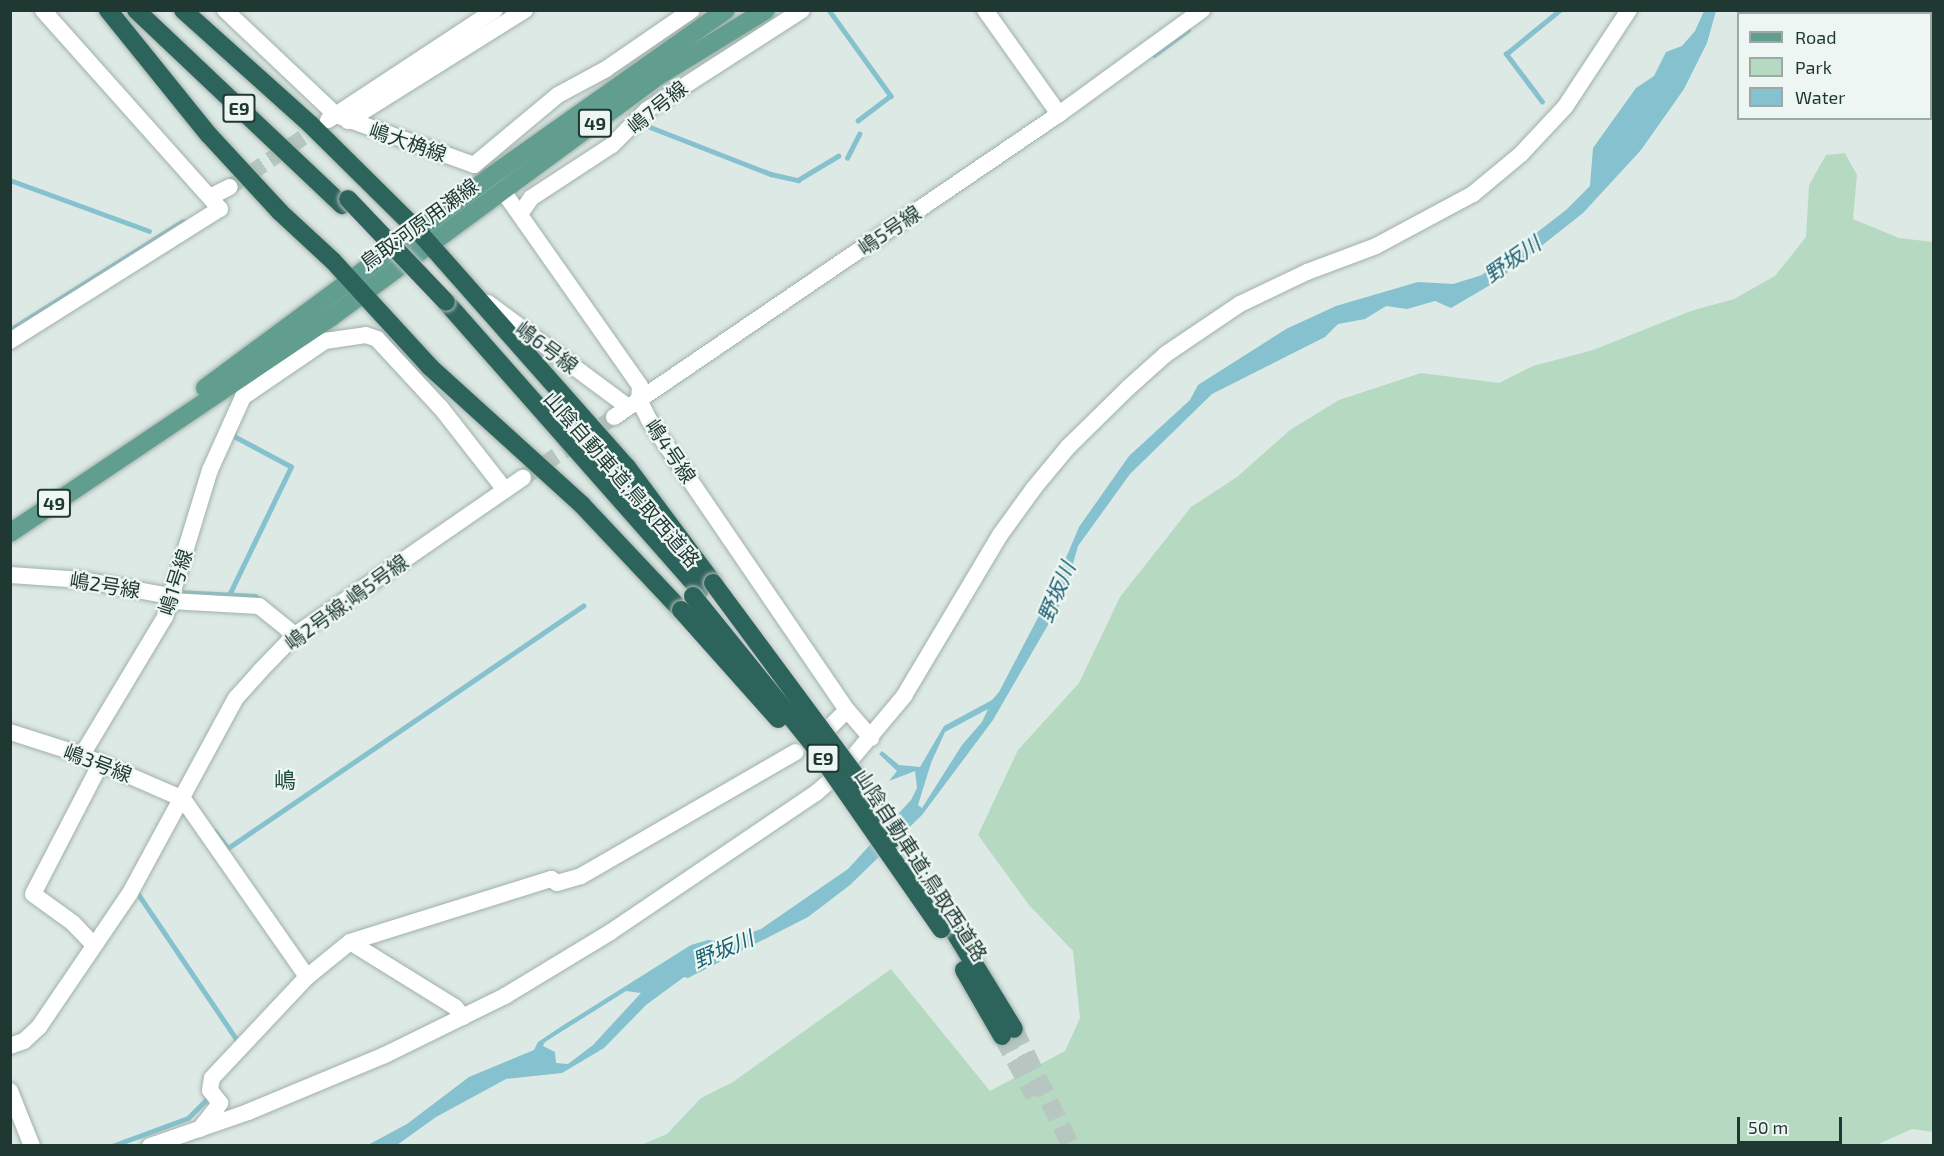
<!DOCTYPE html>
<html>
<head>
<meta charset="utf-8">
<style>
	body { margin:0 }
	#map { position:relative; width:1944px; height:1156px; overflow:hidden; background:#dde9e4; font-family:"Exo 2","Noto Sans JP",sans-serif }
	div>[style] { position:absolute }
	.green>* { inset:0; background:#b6dac1 }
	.water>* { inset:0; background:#85c1ce }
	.stream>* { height:4.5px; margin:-2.25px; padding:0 2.25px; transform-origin:2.25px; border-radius:2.25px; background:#85c1ce }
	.street-tunnel>* { height:16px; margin-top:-8px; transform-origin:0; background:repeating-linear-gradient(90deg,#b7c6c0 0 16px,transparent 0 24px) }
	.highway-tunnel>* { height:18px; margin-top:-9px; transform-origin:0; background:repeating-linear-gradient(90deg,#b7c6c0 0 18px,transparent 0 27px) }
	.roads { filter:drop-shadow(0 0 2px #a0b0ab) drop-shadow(0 0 2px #a0b0ab) }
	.street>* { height:16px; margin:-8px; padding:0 8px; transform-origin:8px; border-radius:8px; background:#fff }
	.primary>* { height:18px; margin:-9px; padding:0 9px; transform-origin:9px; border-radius:9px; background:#629e90 }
	.highway>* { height:18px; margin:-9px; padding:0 9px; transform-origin:9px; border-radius:9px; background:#2c635a }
	.bridges { filter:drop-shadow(0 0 2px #bcc3c2) drop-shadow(0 0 2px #bcc3c2) }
	.highway-bridge>* { height:18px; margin:-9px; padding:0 9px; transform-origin:9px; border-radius:9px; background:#2c635a }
	span { translate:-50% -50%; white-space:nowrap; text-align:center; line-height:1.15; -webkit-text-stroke:4.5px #edf6f2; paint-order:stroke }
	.shield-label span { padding:2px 4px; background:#edf6f2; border:2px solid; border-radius:4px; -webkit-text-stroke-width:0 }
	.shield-label { font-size:18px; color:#1f3832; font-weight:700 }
	.street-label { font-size:20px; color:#1f3832 }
	.water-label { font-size:21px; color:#1b6172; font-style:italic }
	.quarter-label { font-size:22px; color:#1c493f }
	.frame { position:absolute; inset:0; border:12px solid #1f3832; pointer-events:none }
	.legend { position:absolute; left:1737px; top:12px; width:195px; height:108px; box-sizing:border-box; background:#edf6f2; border:2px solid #9baaa5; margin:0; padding:8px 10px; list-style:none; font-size:18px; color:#1f3832 }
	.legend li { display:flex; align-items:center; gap:12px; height:30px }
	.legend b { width:30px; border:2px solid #9baaa5 }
	.scale { position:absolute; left:1737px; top:1117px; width:105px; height:27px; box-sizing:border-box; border:3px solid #1f3832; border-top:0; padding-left:8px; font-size:18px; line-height:21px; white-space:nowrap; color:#1f3832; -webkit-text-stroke:4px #edf6f2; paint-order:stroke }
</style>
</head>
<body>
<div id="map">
	<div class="green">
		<i style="clip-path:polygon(1845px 153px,1857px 175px,1853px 219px,1899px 238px,1933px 242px,1933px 1132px,1912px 1129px,1874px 1146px,641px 1145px,667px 1134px,701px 1098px,733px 1082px,891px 969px,990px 1091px,1065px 1051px,1080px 1018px,1073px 951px,1029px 905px,978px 835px,1018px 750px,1079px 683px,1120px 597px,1191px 507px,1237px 477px,1290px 430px,1339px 400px,1421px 373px,1499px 383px,1533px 366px,1593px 350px,1691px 311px,1734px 299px,1775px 276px,1806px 237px,1809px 185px,1826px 155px)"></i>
	</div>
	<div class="water">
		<i style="clip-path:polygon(evenodd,1704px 11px,1716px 11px,1707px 43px,1684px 89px,1641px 150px,1583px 213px,1497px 281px,1451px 308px,1435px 301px,1407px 309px,1386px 306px,1365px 319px,1338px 324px,1325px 337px,1212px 394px,1130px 474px,1078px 546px,1063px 599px,993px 720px,922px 815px,850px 885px,808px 917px,688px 978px,684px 977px,646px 1005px,604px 1048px,562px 1073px,506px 1079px,436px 1117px,397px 1145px,366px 1146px,407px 1124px,469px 1077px,534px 1050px,538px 1042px,562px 1026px,691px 945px,708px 940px,726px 942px,761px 929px,848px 869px,911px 800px,917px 788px,915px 771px,889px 781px,897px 771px,879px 754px,882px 751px,899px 765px,920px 767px,944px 726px,992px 700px,999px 692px,1052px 591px,1079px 527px,1129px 456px,1190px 400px,1198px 385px,1286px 329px,1336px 306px,1418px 282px,1453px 284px,1482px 275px,1566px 210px,1590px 186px,1593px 148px,1636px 88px,1654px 76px,1666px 52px,1682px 46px,1695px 31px,1704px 11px,988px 709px,982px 722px,962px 745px,922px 808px,918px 805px,931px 763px,945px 732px,988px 709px,1704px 11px,626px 991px,641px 993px,593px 1045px,568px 1064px,556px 1063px,555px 1052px,543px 1046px,545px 1042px,626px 991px)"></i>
	</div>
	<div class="stream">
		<i style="left:829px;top:10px;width:106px;rotate:54.2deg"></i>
		<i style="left:891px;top:96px;width:41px;rotate:142.9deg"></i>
		<i style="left:1154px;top:55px;width:42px;rotate:-36.3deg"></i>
		<i style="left:1542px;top:102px;width:60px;rotate:-126.9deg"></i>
		<i style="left:1506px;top:54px;width:70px;rotate:-39.2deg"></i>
		<i style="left:639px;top:130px;width:8px;rotate:-40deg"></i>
		<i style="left:645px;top:125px;width:135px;rotate:21.3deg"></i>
		<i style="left:771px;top:174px;width:28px;rotate:13deg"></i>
		<i style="left:798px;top:180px;width:47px;rotate:-31deg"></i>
		<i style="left:847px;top:158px;width:27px;rotate:-63deg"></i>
		<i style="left:10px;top:180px;width:148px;rotate:20.1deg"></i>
		<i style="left:10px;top:330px;width:204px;rotate:-32.2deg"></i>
		<i style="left:178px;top:592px;width:77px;rotate:3deg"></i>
		<i style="left:255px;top:596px;width:7px;rotate:34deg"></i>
		<i style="left:230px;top:593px;width:140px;rotate:-64.2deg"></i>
		<i style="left:291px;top:467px;width:66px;rotate:-151.9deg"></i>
		<i style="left:233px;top:436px;width:4px;rotate:-76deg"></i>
		<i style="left:215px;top:831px;width:21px;rotate:53deg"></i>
		<i style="left:228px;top:848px;width:430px;rotate:-34.3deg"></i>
		<i style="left:139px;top:895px;width:180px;rotate:55.9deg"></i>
		<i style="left:112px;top:1146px;width:81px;rotate:-20.2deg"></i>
		<i style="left:188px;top:1118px;width:30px;rotate:-45deg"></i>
	</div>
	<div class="street-tunnel">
		<i style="left:230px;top:187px;width:116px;rotate:-34.1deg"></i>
		<i style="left:523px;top:478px;width:110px;rotate:-33.8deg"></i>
	</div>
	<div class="highway-tunnel">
		<i style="left:1014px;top:1029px;width:130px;rotate:64deg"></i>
		<i style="left:1002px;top:1036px;width:68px;rotate:61.9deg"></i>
	</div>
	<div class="roads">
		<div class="street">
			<i style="left:225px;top:10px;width:153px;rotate:43.4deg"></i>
			<i style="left:336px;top:115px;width:147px;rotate:19.9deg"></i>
			<i style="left:474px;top:165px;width:109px;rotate:-39.8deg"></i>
			<i style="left:558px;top:95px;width:55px;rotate:-28.4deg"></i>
			<i style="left:606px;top:69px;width:104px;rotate:-34.5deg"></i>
			<i style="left:1059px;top:114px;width:177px;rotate:-36deg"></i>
			<i style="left:328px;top:120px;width:200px;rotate:-33.4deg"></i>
			<i style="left:348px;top:121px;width:209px;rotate:-32.1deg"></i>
			<i style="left:503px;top:191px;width:238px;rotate:54.9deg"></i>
			<i style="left:640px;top:386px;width:14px;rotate:94deg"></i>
			<i style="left:639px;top:400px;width:22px;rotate:63deg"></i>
			<i style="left:649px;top:420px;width:351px;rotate:55.7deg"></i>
			<i style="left:847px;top:710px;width:37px;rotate:49deg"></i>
			<i style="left:210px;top:197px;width:22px;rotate:-27deg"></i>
			<i style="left:520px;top:214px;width:19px;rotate:-55deg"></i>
			<i style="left:531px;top:198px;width:97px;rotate:-33.2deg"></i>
			<i style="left:612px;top:145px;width:49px;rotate:-45deg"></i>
			<i style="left:647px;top:110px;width:184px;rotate:-32.8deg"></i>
			<i style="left:488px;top:303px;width:174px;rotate:36.6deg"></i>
			<i style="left:10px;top:341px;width:248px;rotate:-32.2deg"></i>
			<i style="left:220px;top:209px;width:266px;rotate:-131.7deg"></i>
			<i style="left:243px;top:397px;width:99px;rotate:-34.3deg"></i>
			<i style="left:325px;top:341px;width:41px;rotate:-8.3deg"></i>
			<i style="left:366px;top:335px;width:12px;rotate:20deg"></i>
			<i style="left:377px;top:339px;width:94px;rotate:47.2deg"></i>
			<i style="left:441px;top:408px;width:104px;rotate:52deg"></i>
			<i style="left:614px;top:417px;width:538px;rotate:-34.25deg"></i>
			<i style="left:1059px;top:114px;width:128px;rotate:-125.4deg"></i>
			<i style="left:10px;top:575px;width:73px;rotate:3.9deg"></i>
			<i style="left:83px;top:580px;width:82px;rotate:10.5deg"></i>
			<i style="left:164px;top:595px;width:9px;rotate:41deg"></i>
			<i style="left:171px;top:601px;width:88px;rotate:3.3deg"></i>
			<i style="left:259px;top:606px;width:46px;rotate:38.9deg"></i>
			<i style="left:829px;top:728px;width:25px;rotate:-45deg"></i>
			<i style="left:10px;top:732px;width:76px;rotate:17.7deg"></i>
			<i style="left:82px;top:755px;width:110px;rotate:23.5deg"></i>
			<i style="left:183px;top:799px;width:217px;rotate:55.1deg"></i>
			<i style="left:82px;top:755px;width:161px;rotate:-59deg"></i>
			<i style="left:165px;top:617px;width:154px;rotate:-73deg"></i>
			<i style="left:210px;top:470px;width:80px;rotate:-65.7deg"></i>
			<i style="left:350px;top:942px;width:123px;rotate:31.8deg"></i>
			<i style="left:455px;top:1007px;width:13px;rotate:51deg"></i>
			<i style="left:94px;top:945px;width:30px;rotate:-134deg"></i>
			<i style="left:73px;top:923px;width:49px;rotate:-144.1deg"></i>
			<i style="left:33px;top:894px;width:148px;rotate:-62.6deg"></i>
			<i style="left:10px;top:1046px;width:15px;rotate:-20deg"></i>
			<i style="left:24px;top:1041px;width:21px;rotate:-43deg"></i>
			<i style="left:39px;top:1027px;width:162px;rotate:-55.8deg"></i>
			<i style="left:130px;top:893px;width:222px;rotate:-61.5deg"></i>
			<i style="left:236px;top:698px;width:36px;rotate:-48deg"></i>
			<i style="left:260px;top:671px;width:50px;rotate:-45.8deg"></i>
			<i style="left:295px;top:635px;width:277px;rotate:-34.6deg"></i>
			<i style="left:10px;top:1091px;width:59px;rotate:68.2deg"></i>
			<i style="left:200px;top:1129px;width:33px;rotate:-52deg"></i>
			<i style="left:220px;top:1103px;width:16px;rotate:-128deg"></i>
			<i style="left:210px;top:1090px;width:12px;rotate:-81deg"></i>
			<i style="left:212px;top:1078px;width:139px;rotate:-46.8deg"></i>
			<i style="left:307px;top:977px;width:55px;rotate:-39.1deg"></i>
			<i style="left:350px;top:942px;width:211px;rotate:-17.4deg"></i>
			<i style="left:551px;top:879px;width:7px;rotate:34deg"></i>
			<i style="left:557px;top:883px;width:25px;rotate:-16deg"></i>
			<i style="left:581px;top:876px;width:248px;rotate:-30deg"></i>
			<i style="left:150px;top:1146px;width:104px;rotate:-19.1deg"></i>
			<i style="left:248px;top:1112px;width:148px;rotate:-22.6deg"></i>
			<i style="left:385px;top:1055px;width:134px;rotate:-26.2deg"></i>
			<i style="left:505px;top:996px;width:122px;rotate:-31.2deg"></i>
			<i style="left:609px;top:933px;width:250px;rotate:-34.1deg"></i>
			<i style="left:816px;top:793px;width:35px;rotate:-41deg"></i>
			<i style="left:842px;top:770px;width:97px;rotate:-50deg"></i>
			<i style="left:904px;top:696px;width:187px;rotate:-59.2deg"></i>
			<i style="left:1000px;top:535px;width:58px;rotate:-54.1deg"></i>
			<i style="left:1034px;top:488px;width:53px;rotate:-50.3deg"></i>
			<i style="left:1068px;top:447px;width:84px;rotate:-44.5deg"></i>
			<i style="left:1128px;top:388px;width:51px;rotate:-41.8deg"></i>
			<i style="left:1166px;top:354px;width:89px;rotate:-34deg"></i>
			<i style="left:1240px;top:304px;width:74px;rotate:-25.5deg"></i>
			<i style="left:1307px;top:272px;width:74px;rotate:-20.6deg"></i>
			<i style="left:1376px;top:246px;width:110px;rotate:-28.2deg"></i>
			<i style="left:1473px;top:194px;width:62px;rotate:-39.8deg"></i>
			<i style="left:1521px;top:154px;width:64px;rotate:-46.9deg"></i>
			<i style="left:1565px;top:107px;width:116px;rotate:-56.6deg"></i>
		</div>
		<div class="primary">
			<i style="left:205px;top:388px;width:355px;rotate:-36.5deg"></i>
			<i style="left:490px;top:177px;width:289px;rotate:-35.3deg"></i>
			<i style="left:10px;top:533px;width:386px;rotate:-33.9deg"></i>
			<i style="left:330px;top:318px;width:410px;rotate:-36.4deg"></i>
			<i style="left:660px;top:75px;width:124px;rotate:-31.5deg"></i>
		</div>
		<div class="highway">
			<i style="left:108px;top:10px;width:161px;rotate:51.1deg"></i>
			<i style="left:209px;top:135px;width:105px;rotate:47.3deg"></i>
			<i style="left:280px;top:212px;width:72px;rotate:42.8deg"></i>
			<i style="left:333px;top:261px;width:144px;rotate:47.5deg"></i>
			<i style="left:430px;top:367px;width:205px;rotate:42.2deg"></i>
			<i style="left:582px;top:505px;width:144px;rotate:46.7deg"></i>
			<i style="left:136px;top:10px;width:284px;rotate:43.4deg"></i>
			<i style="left:183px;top:10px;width:171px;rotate:41.9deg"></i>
			<i style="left:310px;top:124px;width:152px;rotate:44.7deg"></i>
			<i style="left:418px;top:231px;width:315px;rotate:48.5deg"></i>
			<i style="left:627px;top:467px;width:144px;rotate:53.4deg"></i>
			<i style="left:446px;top:302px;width:384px;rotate:48.6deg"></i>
			<i style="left:949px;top:923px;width:124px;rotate:58.5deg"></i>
			<i style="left:964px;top:970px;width:76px;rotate:60.1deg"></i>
		</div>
	</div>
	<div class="bridges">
		<div class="highway-bridge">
			<i style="left:348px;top:199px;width:142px;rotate:46.4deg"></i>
			<i style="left:713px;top:583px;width:239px;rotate:53.5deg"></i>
			<i style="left:855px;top:775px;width:74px;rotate:58.9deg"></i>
			<i style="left:693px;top:596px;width:193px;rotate:51.1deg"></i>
			<i style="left:814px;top:746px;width:223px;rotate:55.2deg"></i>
			<i style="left:681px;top:610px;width:146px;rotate:48.3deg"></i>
		</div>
	</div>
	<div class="shield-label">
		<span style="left:239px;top:108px">E9</span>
		<span style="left:595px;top:123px">49</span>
		<span style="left:54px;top:503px">49</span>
		<span style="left:823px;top:758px">E9</span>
	</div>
	<div class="street-label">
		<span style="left:657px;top:107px;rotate:-39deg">嶋7号線</span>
		<span style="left:408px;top:142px;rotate:19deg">嶋大桷線</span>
		<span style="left:419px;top:224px;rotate:-36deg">鳥取河原用瀬線</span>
		<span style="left:889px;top:230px;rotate:-34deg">嶋5号線</span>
		<span style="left:547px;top:347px;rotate:37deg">嶋6号線</span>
		<span style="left:671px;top:451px;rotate:56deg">嶋4号線</span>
		<span style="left:622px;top:479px;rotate:49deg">山陰自動車道;鳥取西道路</span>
		<span style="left:175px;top:582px;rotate:-72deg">嶋1号線</span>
		<span style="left:105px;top:585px;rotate:9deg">嶋2号線</span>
		<span style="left:346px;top:602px;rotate:-36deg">嶋2号線;嶋5号線</span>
		<span style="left:98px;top:763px;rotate:21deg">嶋3号線</span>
		<span style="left:921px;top:865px;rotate:57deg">山陰自動車道;鳥取西道路</span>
	</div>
	<div class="water-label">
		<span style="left:1512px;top:259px;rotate:-35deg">野坂川</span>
		<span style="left:1056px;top:592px;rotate:-67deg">野坂川</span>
		<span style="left:723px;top:949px;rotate:-23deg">野坂川</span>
	</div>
	<div class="quarter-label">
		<span style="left:285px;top:780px">嶋</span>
	</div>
	<div class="frame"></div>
	<ul class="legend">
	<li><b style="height:8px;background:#629e90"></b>Road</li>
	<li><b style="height:16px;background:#b6dac1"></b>Park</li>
	<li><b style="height:16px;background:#85c1ce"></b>Water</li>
	</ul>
	<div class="scale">50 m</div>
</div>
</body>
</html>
